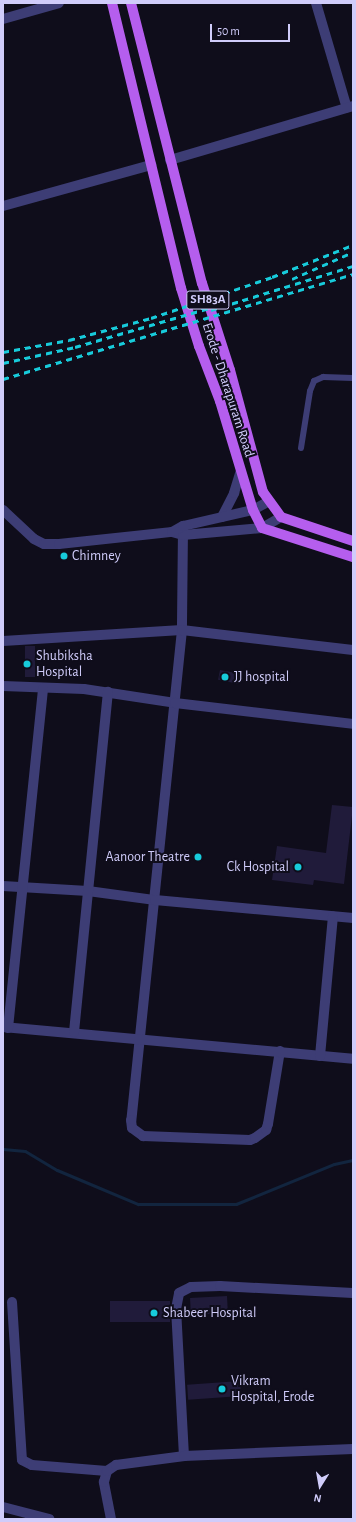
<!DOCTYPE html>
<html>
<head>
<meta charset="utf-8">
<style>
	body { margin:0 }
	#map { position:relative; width:356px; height:1522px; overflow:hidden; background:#0f0d1b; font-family:"Alegreya Sans",sans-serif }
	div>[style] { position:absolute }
	.stream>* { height:3px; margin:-1.5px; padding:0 1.5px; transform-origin:1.5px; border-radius:1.5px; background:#12253f }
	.building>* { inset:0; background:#201b3a; transform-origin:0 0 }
	.service>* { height:6px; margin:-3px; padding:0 3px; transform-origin:3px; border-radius:3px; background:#3d3d75 }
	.minor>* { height:10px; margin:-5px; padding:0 5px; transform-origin:5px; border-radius:5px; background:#3d3d75 }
	.tertiary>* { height:10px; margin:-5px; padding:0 5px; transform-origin:5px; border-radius:5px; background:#3d3d75 }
	.primary>* { height:10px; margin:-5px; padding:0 5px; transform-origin:5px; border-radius:5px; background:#b55eee }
	.rail>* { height:3px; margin-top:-1.5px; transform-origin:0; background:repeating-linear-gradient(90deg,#17cbdb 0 6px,transparent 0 11px) }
	.dots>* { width:11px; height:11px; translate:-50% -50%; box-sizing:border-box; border:2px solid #0f0d1b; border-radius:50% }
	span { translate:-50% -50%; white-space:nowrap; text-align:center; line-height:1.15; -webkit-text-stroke:4px #0f0d1b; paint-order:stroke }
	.shield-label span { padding:1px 3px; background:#0f0d1b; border:1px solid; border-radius:3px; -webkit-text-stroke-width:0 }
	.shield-label { font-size:13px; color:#d0ccfa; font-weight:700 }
	.street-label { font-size:14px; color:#d0ccfa }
	.poi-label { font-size:14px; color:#d0ccfa }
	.left { translate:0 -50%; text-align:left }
	.right { translate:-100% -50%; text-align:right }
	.frame { position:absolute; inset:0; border:4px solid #d0ccfa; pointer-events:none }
	.north { position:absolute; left:300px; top:1466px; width:40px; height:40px; -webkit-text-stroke:3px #0f0d1b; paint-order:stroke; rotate:191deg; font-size:11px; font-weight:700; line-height:16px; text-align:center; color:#d0ccfa }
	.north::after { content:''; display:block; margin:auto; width:14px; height:18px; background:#d0ccfa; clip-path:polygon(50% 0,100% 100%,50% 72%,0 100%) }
	.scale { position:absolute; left:210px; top:24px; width:80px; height:18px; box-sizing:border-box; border:2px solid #d0ccfa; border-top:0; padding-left:5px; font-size:12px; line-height:14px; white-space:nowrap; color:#d0ccfa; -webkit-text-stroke:3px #0f0d1b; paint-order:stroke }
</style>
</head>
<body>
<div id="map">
	<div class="stream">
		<i style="left:3px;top:1149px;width:22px;rotate:5deg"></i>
		<i style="left:25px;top:1151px;width:37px;rotate:31deg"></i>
		<i style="left:57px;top:1170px;width:88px;rotate:22.8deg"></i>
		<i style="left:138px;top:1204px;width:98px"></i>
		<i style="left:236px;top:1204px;width:106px;rotate:-22.2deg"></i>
		<i style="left:334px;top:1164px;width:19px;rotate:-12deg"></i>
	</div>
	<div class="building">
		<i style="left:25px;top:646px;width:10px;height:31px"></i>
		<i style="left:220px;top:670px;width:20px;height:10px;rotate:11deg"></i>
		<i style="clip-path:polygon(332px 805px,353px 807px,344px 884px,314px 880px,313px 885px,272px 880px,277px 846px,326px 853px)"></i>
		<i style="left:227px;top:1296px;width:17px;height:37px;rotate:87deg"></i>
		<i style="left:170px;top:1301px;width:21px;height:60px;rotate:90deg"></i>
		<i style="left:240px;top:1381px;width:15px;height:53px;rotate:86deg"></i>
	</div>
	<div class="service">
		<i style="left:301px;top:448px;width:58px;rotate:-81deg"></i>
		<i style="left:310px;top:391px;width:11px;rotate:-68deg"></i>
		<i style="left:314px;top:381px;width:10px;rotate:-24deg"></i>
		<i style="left:323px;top:377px;width:30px;rotate:2deg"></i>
	</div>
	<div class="minor">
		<i style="left:316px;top:3px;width:109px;rotate:73.6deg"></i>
		<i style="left:3px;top:19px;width:58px;rotate:-15.9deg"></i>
		<i style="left:170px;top:160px;width:191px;rotate:-16.4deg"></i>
		<i style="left:3px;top:206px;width:154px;rotate:-15.5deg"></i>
		<i style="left:183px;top:528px;width:102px;rotate:90.6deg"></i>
		<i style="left:182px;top:630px;width:493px;rotate:95.9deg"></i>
		<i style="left:131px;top:1120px;width:8px;rotate:83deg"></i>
		<i style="left:132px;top:1128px;width:14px;rotate:36deg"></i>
		<i style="left:143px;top:1136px;width:107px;rotate:2.1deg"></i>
		<i style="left:250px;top:1140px;width:5px;rotate:-22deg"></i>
		<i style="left:255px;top:1138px;width:14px;rotate:-36deg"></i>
		<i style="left:266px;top:1130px;width:6px;rotate:-72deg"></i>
		<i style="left:268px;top:1124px;width:74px;rotate:-80.7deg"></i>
		<i style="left:3px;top:641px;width:179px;rotate:-3.5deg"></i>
		<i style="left:182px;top:630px;width:172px;rotate:6.7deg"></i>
		<i style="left:3px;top:686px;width:81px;rotate:2.1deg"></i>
		<i style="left:84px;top:689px;width:92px;rotate:8.7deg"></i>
		<i style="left:175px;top:703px;width:179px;rotate:6.7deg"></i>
		<i style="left:3px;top:886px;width:85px;rotate:3.4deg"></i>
		<i style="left:88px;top:891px;width:68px;rotate:7.7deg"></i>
		<i style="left:155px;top:900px;width:199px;rotate:5.2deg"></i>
		<i style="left:3px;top:1027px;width:351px;rotate:5.2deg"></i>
		<i style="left:8px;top:1028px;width:341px;rotate:-84.1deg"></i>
		<i style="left:74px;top:1032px;width:342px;rotate:-84.3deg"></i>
		<i style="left:320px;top:1056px;width:140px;rotate:-84.7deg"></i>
		<i style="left:12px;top:1302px;width:158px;rotate:86.4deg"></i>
		<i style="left:22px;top:1460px;width:11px;rotate:27deg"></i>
		<i style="left:32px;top:1465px;width:75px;rotate:4.6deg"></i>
		<i style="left:184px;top:1456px;width:147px;rotate:-93.1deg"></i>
		<i style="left:176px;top:1309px;width:16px;rotate:-79deg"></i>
		<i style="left:179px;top:1293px;width:13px;rotate:-27deg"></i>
		<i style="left:191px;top:1287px;width:29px;rotate:-2deg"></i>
		<i style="left:220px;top:1286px;width:133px;rotate:3deg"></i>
		<i style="left:3px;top:1507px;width:48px;rotate:14.6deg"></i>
	</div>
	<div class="tertiary">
		<i style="left:3px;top:510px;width:42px;rotate:43.1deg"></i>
		<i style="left:34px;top:539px;width:11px;rotate:27deg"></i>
		<i style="left:44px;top:544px;width:15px"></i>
		<i style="left:59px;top:544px;width:114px;rotate:-6.1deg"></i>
		<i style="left:172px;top:532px;width:11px;rotate:15deg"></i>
		<i style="left:183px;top:535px;width:79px;rotate:-5.1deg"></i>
		<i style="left:262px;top:528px;width:22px;rotate:-30deg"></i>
		<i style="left:222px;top:517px;width:27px;rotate:-63deg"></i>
		<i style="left:234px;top:493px;width:21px;rotate:-73deg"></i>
		<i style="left:172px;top:532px;width:13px;rotate:-29deg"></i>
		<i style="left:183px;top:526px;width:72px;rotate:-12.9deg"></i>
		<i style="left:253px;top:510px;width:18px;rotate:-29deg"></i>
		<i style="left:111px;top:1519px;width:38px;rotate:-101deg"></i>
		<i style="left:104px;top:1482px;width:11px;rotate:-75deg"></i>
		<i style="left:107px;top:1471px;width:11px;rotate:-34deg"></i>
		<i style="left:116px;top:1465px;width:69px;rotate:-7.5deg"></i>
		<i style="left:184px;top:1456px;width:169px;rotate:-2.4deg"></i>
	</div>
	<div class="primary">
		<i style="left:112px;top:3px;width:293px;rotate:76.4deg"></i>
		<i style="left:181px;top:288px;width:61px;rotate:72.8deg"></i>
		<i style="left:199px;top:346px;width:59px;rotate:69.1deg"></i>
		<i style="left:220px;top:401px;width:114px;rotate:73.2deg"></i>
		<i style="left:253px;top:510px;width:20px;rotate:63deg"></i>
		<i style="left:262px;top:528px;width:96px;rotate:17.7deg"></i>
		<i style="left:131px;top:3px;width:289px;rotate:75.8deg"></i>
		<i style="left:202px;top:283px;width:91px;rotate:72.2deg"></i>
		<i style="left:230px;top:370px;width:126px;rotate:74.9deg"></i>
		<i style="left:263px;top:492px;width:31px;rotate:54deg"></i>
		<i style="left:281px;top:517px;width:76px;rotate:18.4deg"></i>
	</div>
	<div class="rail">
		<i style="left:292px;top:279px;width:67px;rotate:-23.9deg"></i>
		<i style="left:211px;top:310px;width:149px;rotate:-17.2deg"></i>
		<i style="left:3px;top:352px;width:67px;rotate:-10.3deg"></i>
		<i style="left:69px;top:340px;width:85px;rotate:-15deg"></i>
		<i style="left:151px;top:318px;width:128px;rotate:-18.7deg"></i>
		<i style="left:272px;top:277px;width:87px;rotate:-21.6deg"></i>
		<i style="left:3px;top:363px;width:74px;rotate:-12.5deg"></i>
		<i style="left:75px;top:347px;width:147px;rotate:-16.2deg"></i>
		<i style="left:3px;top:379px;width:365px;rotate:-16.7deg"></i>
	</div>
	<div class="dots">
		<i style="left:64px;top:556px;background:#17cbdb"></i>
		<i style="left:27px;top:664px;background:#17cbdb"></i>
		<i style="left:225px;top:677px;background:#17cbdb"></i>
		<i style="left:198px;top:857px;background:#17cbdb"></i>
		<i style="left:298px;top:867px;background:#17cbdb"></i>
		<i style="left:154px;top:1313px;background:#17cbdb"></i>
		<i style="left:222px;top:1389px;background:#17cbdb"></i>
	</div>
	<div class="shield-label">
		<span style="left:208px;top:300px">SH83A</span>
	</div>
	<div class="street-label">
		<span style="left:228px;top:390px;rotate:72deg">Erode - Dharapuram Road</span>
	</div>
	<div class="poi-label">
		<span class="left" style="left:72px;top:556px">Chimney</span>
		<span class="left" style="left:36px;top:664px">Shubiksha<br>Hospital</span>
		<span class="left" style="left:234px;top:677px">JJ hospital</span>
		<span class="right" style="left:190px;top:857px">Aanoor Theatre</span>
		<span class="right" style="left:289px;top:867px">Ck Hospital</span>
		<span class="left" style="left:163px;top:1313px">Shabeer Hospital</span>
		<span class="left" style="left:231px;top:1389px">Vikram<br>Hospital, Erode</span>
	</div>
	<div class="frame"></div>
	<div class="north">N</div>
	<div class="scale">50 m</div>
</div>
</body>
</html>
